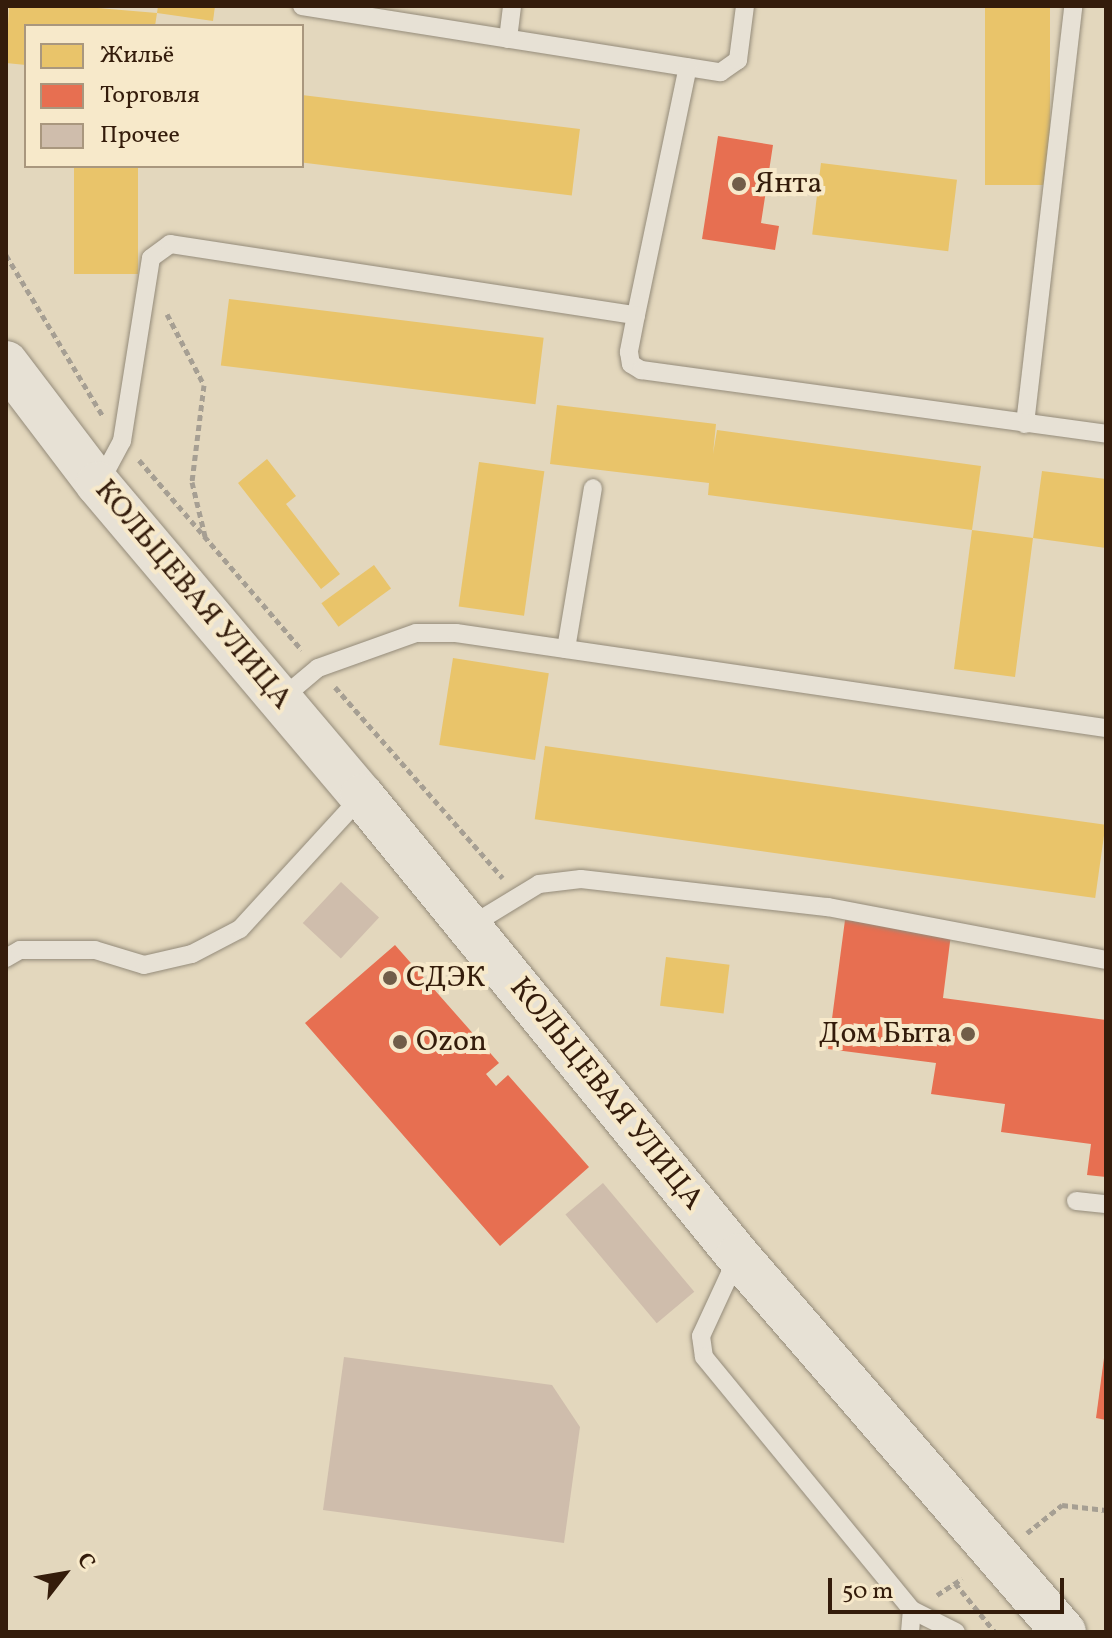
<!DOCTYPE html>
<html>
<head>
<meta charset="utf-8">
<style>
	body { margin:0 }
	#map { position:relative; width:1112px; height:1638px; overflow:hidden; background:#e3d7bd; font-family:Vollkorn,serif }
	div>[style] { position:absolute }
	.homes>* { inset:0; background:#e9c46a; transform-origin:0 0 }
	.shops>* { inset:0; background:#e76f51 }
	.building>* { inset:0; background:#cfbdac; transform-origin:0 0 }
	.path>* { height:5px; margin-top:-2.5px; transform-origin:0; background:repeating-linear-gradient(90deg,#a69f93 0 6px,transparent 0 10px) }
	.roads { filter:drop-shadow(0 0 2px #948b7a) drop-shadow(0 0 2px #948b7a) }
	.lane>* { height:18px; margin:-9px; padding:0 9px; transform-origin:9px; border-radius:9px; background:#e7e1d5 }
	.secondary>* { height:44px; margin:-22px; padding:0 22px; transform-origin:22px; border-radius:22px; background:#e7e1d5 }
	.dots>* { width:22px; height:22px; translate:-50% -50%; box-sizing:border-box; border:4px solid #f7e9ca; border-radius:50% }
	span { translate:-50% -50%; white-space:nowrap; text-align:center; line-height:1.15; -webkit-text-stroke:8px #f7e9ca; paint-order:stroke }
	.poi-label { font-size:30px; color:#341c0b }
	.left { translate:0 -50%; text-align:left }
	.right { translate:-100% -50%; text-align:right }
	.street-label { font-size:30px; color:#341c0b }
	.frame { position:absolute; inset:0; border:8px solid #341c0b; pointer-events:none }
	.legend { position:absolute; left:24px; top:24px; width:280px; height:144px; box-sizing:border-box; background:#f7e9ca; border:2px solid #a9977e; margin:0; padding:10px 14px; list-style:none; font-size:24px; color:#341c0b }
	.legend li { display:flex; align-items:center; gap:16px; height:40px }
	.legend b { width:40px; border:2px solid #a9977e }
	.north { position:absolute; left:24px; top:1534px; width:80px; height:80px; -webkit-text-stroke:6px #f7e9ca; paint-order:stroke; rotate:59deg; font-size:22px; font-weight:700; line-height:32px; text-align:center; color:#341c0b }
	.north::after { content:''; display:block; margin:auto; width:28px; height:36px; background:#341c0b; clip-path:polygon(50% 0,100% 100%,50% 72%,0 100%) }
	.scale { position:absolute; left:828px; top:1578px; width:236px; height:36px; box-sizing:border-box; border:4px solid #341c0b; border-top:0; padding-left:10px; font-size:24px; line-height:28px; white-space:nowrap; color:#341c0b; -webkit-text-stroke:6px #f7e9ca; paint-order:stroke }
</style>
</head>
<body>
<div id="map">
	<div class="homes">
		<i style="clip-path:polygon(9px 6px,74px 6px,157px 13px,155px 26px,26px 26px,26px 65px,6px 63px)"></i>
		<i style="clip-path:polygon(158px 6px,215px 6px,213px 21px,157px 13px)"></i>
		<i style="left:985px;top:6px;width:65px;height:179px"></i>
		<i style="left:302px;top:95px;width:280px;height:67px;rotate:7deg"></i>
		<i style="left:821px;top:163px;width:137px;height:72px;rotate:7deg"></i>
		<i style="left:74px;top:166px;width:64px;height:108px"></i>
		<i style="left:229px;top:299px;width:317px;height:67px;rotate:7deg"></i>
		<i style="clip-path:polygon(557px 405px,716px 424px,713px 454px,717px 430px,981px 466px,972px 530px,708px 495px,709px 483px,550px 464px)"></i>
		<i style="clip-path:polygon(267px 459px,296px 496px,286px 504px,340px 574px,321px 589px,238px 483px)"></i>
		<i style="left:479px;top:462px;width:66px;height:146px;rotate:8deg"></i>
		<i style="clip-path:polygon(1042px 471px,1106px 479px,1106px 548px,1033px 538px,1015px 677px,954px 669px,972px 530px,1033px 538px)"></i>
		<i style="left:374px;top:565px;width:29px;height:65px;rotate:54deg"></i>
		<i style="left:453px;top:658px;width:97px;height:88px;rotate:9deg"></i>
		<i style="left:545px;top:746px;width:566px;height:74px;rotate:8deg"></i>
		<i style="left:666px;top:957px;width:64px;height:49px;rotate:7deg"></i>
	</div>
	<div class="shops">
		<i style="clip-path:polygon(718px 136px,773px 145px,761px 223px,779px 226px,775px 250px,702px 239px)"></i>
		<i style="clip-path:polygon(845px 920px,951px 934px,943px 998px,1106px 1020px,1106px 1177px,1087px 1175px,1091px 1144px,1001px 1132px,1005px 1104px,931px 1094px,936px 1063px,828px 1049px)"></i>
		<i style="clip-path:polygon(395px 945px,499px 1063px,486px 1074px,496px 1086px,508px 1075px,589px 1167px,500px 1246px,305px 1023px)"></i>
		<i style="clip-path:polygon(1104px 1358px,1106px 1358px,1106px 1420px,1096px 1418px)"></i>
	</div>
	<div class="building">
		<i style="left:341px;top:882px;width:52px;height:56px;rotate:43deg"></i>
		<i style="left:603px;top:1183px;width:142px;height:49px;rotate:50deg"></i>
		<i style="clip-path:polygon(344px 1357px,552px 1385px,580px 1427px,564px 1543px,323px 1510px)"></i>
	</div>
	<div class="path">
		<i style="left:6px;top:255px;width:187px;rotate:59deg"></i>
		<i style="left:167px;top:314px;width:80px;rotate:62.5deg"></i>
		<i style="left:204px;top:385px;width:98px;rotate:97.1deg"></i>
		<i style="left:192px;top:482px;width:56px;rotate:76.5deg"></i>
		<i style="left:139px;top:460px;width:250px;rotate:49.4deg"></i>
		<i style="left:335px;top:687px;width:254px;rotate:48.7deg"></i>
		<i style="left:1027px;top:1533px;width:45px;rotate:-38.7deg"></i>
		<i style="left:1062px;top:1505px;width:44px;rotate:6.5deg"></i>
		<i style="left:955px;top:1583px;width:63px;rotate:50.8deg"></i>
		<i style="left:937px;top:1595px;width:30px;rotate:-33deg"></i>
	</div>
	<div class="roads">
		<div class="lane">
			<i style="left:302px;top:6px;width:424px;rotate:9deg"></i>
			<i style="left:721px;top:72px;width:21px;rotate:-35deg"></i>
			<i style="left:738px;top:60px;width:54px;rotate:-82.6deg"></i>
			<i style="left:508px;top:39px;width:33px;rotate:-83deg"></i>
			<i style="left:636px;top:315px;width:253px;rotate:-78.2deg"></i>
			<i style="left:1025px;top:424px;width:421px;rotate:-83.4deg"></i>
			<i style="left:100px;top:482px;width:47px;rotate:-61.8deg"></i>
			<i style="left:122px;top:441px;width:185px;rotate:-81deg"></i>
			<i style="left:151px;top:258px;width:24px;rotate:-36deg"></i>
			<i style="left:170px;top:244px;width:471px;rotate:8.7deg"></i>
			<i style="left:636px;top:315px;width:38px;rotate:101deg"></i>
			<i style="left:629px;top:352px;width:12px;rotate:81deg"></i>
			<i style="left:631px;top:364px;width:12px;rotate:31deg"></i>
			<i style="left:641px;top:370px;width:469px;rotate:7.8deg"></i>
			<i style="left:566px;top:649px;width:163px;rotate:-80.5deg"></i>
			<i style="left:281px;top:699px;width:48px;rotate:-40deg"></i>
			<i style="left:318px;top:668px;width:104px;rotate:-19.7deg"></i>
			<i style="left:416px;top:633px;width:40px"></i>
			<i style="left:456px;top:633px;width:657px;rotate:8.32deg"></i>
			<i style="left:470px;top:926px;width:81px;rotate:-31.3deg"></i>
			<i style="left:539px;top:884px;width:42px;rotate:-6.8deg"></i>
			<i style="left:581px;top:879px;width:249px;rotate:6.5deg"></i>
			<i style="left:828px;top:907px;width:283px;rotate:10.8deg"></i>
			<i style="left:6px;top:958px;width:16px;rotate:-30deg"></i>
			<i style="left:20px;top:950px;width:75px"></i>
			<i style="left:95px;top:950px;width:51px;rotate:17deg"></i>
			<i style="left:144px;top:965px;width:49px;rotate:-12.9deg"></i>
			<i style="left:192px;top:954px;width:54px;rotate:-27.5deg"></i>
			<i style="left:240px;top:929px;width:180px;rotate:-47.5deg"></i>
			<i style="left:1076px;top:1201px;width:30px;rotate:6deg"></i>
			<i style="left:738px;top:1256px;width:88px;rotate:114.8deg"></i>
			<i style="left:701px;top:1336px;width:21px;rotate:82deg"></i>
			<i style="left:704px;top:1357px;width:328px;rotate:50.6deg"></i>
			<i style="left:912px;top:1610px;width:49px;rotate:26.6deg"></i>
			<i style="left:910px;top:1632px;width:22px;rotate:-85deg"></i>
		</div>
		<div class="secondary">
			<i style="left:6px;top:363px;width:152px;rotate:52.8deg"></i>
			<i style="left:98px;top:484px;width:409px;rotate:49.8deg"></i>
			<i style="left:362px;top:796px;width:594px;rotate:50.74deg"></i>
			<i style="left:738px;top:1256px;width:498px;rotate:49.1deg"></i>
		</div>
	</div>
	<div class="dots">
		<i style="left:739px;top:184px;background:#715d49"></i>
		<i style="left:390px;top:978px;background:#715d49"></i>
		<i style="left:968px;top:1034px;background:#715d49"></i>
		<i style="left:400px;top:1042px;background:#715d49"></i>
	</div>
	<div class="poi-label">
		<span class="left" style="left:755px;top:184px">Янта</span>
		<span class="left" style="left:406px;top:978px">СДЭК</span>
		<span class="right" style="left:952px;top:1034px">Дом Быта</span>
		<span class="left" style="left:416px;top:1042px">Ozon</span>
	</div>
	<div class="street-label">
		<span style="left:193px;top:595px;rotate:50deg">КОЛЬЦЕВАЯ УЛИЦА</span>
		<span style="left:606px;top:1094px;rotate:51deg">КОЛЬЦЕВАЯ УЛИЦА</span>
	</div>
	<div class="frame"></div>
	<ul class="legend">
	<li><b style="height:22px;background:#e9c46a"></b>Жильё</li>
	<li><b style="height:22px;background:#e76f51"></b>Торговля</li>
	<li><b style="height:22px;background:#cfbdac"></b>Прочее</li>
	</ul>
	<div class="north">С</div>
	<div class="scale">50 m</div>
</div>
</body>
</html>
